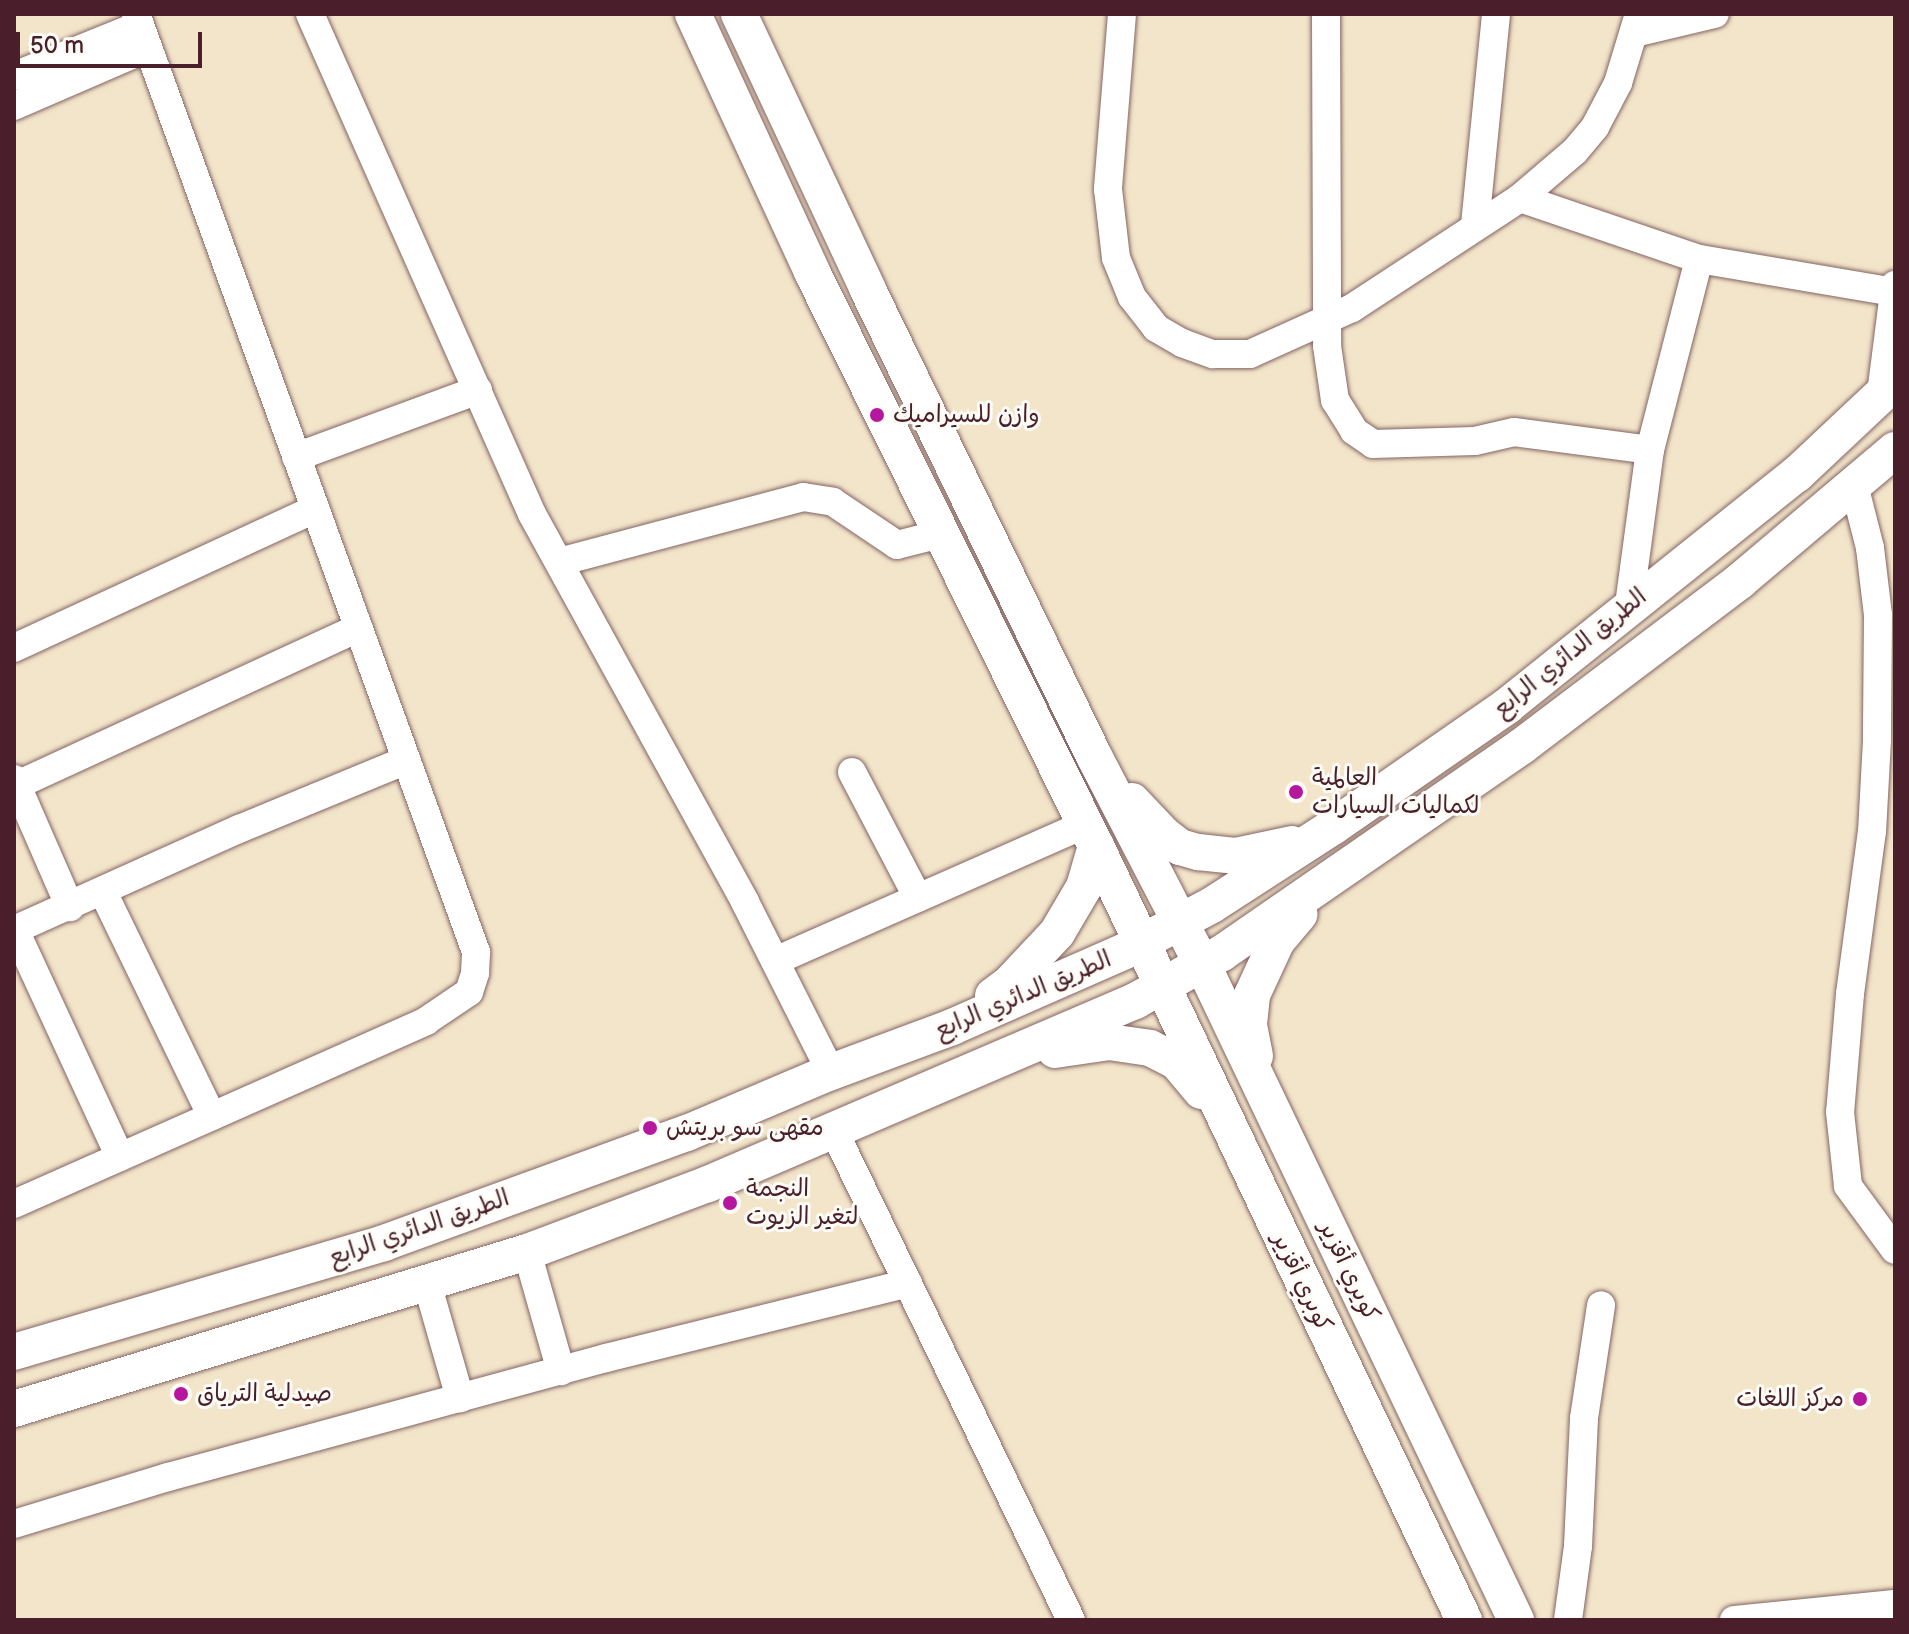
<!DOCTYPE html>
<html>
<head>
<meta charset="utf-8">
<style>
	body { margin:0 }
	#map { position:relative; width:1909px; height:1634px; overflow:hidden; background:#f2e5ca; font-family:"Balsamiq Sans","Playpen Sans Arabic",sans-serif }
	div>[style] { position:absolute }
	.roads { filter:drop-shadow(0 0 2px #856463) drop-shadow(0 0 2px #856463) }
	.minor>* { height:28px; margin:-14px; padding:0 14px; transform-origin:14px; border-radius:14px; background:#fff }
	.major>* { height:36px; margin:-18px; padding:0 18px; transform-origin:18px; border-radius:18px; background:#fff }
	.dots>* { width:22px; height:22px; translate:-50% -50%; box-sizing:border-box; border:4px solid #fdfcf7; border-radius:50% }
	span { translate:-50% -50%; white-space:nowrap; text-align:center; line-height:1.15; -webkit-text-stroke:6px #fdfcf7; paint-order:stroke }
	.poi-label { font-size:24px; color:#4a1f2b }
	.left { translate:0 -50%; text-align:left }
	.right { translate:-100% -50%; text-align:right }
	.street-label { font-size:24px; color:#4a1f2b }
	.frame { position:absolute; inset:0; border:16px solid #4a1f2b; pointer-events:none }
	.scale { position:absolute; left:16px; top:32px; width:186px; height:36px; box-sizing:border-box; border:4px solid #4a1f2b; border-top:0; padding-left:10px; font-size:24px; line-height:28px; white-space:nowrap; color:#4a1f2b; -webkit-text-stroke:6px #fdfcf7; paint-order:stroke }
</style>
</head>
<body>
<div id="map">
	<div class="roads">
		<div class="minor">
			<i style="left:310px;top:14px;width:547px;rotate:66.06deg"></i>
			<i style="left:532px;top:514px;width:443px;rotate:61.2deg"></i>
			<i style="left:745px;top:902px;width:191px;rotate:63.2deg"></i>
			<i style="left:1122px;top:14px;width:176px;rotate:94.6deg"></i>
			<i style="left:1108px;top:189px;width:69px;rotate:83.4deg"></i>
			<i style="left:1116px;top:258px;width:42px;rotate:67.7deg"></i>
			<i style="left:1132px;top:297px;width:39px;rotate:52deg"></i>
			<i style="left:1156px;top:328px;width:30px;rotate:30deg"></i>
			<i style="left:1182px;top:343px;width:33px;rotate:20deg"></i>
			<i style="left:1213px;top:354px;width:37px"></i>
			<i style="left:1250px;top:354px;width:112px;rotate:-24.3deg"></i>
			<i style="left:1352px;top:308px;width:201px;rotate:-33.2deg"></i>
			<i style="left:1520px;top:198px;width:72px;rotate:-40.5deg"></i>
			<i style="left:1575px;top:151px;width:31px;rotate:-50deg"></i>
			<i style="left:1595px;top:127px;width:50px;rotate:-62.4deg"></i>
			<i style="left:1618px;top:83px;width:72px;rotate:-73.1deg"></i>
			<i style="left:1326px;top:14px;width:332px;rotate:89.8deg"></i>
			<i style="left:1327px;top:346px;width:55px;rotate:81.6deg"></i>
			<i style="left:1335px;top:400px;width:36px;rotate:58deg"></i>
			<i style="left:1354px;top:431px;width:23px;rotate:34deg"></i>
			<i style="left:1373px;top:444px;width:102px;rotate:-1.7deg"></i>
			<i style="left:1475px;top:441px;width:40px;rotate:-13deg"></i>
			<i style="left:1514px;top:432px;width:137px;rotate:7.5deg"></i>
			<i style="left:1635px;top:33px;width:82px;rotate:-13.4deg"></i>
			<i style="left:14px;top:76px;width:136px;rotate:-22deg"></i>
			<i style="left:14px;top:106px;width:146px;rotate:-23.4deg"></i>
			<i style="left:1520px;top:198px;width:189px;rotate:18.8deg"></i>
			<i style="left:1699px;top:259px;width:198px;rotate:9.6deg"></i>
			<i style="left:1475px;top:225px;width:212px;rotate:-84.3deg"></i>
			<i style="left:1881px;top:394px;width:110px;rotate:-82.7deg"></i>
			<i style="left:296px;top:457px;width:194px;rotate:-20.2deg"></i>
			<i style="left:1854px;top:485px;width:65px;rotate:75.7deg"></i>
			<i style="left:1870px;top:548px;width:67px;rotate:83.2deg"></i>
			<i style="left:1878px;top:615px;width:125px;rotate:90.5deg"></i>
			<i style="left:1877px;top:740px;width:91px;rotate:93.1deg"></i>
			<i style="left:1872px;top:831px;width:164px;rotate:97.7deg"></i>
			<i style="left:1850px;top:994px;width:118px;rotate:94.8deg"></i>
			<i style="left:1840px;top:1112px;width:74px;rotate:83.8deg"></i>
			<i style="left:1848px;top:1186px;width:79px;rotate:53.7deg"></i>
			<i style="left:559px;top:562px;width:253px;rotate:-14.9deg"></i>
			<i style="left:803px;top:497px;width:30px;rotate:9deg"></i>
			<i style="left:833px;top:502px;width:77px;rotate:33.9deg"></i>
			<i style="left:897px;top:545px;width:44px;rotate:-14.3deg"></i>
			<i style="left:1629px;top:605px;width:156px;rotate:-82.3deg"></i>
			<i style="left:1650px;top:450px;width:197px;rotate:-75.6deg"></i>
			<i style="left:14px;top:648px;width:332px;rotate:-24.8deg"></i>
			<i style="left:852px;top:772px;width:142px;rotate:62.4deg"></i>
			<i style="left:14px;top:779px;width:140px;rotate:66.4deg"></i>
			<i style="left:17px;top:785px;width:376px;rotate:-24.7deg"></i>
			<i style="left:103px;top:892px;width:249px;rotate:64.1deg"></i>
			<i style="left:14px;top:930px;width:247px;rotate:-24.2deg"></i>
			<i style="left:239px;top:829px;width:181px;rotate:-22.4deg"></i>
			<i style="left:15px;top:930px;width:250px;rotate:65.2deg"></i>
			<i style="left:775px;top:961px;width:339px;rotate:-23.8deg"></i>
			<i style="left:834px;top:1131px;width:543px;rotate:64.14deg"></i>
			<i style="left:14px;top:1204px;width:451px;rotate:-23.9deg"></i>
			<i style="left:426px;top:1021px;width:52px;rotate:-34deg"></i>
			<i style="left:469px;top:992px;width:20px;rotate:-72deg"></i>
			<i style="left:475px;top:973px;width:21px;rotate:-87deg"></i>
			<i style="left:476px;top:952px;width:998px;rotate:-109.92deg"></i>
			<i style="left:527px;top:1252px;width:124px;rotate:74.1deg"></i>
			<i style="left:427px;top:1283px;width:120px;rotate:74deg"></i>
			<i style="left:14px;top:1524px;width:161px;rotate:-17deg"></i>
			<i style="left:168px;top:1477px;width:454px;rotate:-15.2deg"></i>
			<i style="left:606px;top:1358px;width:311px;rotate:-13.9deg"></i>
			<i style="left:1568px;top:1620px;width:75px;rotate:-82.3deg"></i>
			<i style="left:1578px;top:1546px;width:128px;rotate:-87.3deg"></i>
			<i style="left:1584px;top:1418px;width:114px;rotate:-81.4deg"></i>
			<i style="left:1734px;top:1620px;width:162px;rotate:-5.7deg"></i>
		</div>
		<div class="major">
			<i style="left:693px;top:14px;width:284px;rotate:65.2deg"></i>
			<i style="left:812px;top:272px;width:640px;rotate:63.68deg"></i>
			<i style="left:1096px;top:846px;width:857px;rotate:64.57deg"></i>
			<i style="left:739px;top:14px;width:305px;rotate:64.9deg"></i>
			<i style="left:868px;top:290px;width:518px;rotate:64.13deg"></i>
			<i style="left:1094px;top:756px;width:250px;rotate:62.6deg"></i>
			<i style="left:1209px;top:978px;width:712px;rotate:64.44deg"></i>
			<i style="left:1132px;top:801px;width:47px;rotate:46.7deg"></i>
			<i style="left:1164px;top:835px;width:20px;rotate:37deg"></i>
			<i style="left:1180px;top:847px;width:19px;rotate:16deg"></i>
			<i style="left:1198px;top:852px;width:37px;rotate:6deg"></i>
			<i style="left:1235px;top:856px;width:58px;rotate:-11.9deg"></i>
			<i style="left:993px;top:996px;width:21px;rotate:-37deg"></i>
			<i style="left:1010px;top:983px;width:69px;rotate:-46.8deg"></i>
			<i style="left:1057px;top:933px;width:53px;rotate:-59.6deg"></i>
			<i style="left:1084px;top:887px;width:43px;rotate:-73.7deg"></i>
			<i style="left:1055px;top:1050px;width:55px;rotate:-8.4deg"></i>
			<i style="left:1109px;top:1042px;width:41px;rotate:8.3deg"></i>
			<i style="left:1150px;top:1048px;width:30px;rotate:27deg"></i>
			<i style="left:1177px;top:1062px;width:38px;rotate:50deg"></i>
			<i style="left:1255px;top:1056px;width:33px;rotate:-101deg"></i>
			<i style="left:1249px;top:1024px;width:29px;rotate:-84deg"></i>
			<i style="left:1252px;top:995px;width:60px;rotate:-65.2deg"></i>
			<i style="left:1277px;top:941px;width:35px;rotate:-50deg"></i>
			<i style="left:14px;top:1352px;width:386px;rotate:-16.4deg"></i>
			<i style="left:384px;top:1243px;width:322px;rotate:-20deg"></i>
			<i style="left:687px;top:1133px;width:156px;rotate:-23deg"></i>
			<i style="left:831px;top:1072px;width:129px;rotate:-20.4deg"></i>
			<i style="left:952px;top:1027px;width:191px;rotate:-23.7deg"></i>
			<i style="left:1127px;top:950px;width:96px;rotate:-27.9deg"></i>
			<i style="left:1212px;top:905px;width:145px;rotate:-32.9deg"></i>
			<i style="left:1334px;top:826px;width:211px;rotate:-34.7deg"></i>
			<i style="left:1507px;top:706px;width:371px;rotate:-38.7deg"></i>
			<i style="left:1797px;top:474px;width:134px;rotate:-43.2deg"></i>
			<i style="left:14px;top:1409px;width:536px;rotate:-17.02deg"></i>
			<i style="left:527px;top:1252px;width:193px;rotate:-20.6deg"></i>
			<i style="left:708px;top:1184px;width:465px;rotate:-23.2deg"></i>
			<i style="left:1135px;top:1001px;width:99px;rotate:-28.9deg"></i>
			<i style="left:1222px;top:953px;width:364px;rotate:-34.6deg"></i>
			<i style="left:1522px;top:746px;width:273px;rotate:-37.1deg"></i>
			<i style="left:1740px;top:581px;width:203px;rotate:-40.2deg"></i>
		</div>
	</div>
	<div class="dots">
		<i style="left:877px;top:415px;background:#b5179e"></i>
		<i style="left:1296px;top:792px;background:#b5179e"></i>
		<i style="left:650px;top:1128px;background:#b5179e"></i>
		<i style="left:730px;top:1203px;background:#b5179e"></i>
		<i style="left:181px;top:1394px;background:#b5179e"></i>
		<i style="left:1860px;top:1399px;background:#b5179e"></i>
	</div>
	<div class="poi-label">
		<span class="left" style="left:893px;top:415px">وازن للسيراميك</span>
		<span class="left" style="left:1312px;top:792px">العالمية<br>لكماليات السيارات</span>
		<span class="left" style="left:666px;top:1128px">مقهى سو بريتش</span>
		<span class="left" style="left:746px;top:1203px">النجمة<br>لتغير الزيوت</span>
		<span class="left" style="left:197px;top:1394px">صيدلية الترياق</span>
		<span class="right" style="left:1844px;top:1399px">مركز اللغات</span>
	</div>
	<div class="street-label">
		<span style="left:1570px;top:653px;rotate:-39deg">الطريق الدائري الرابع</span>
		<span style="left:1023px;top:995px;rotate:-23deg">الطريق الدائري الرابع</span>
		<span style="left:419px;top:1228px;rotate:-19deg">الطريق الدائري الرابع</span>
		<span style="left:1349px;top:1271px;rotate:64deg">كويري أقزير</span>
		<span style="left:1302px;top:1282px;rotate:64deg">كوبري أقزير</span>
	</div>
	<div class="frame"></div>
	<div class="scale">50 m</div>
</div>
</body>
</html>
